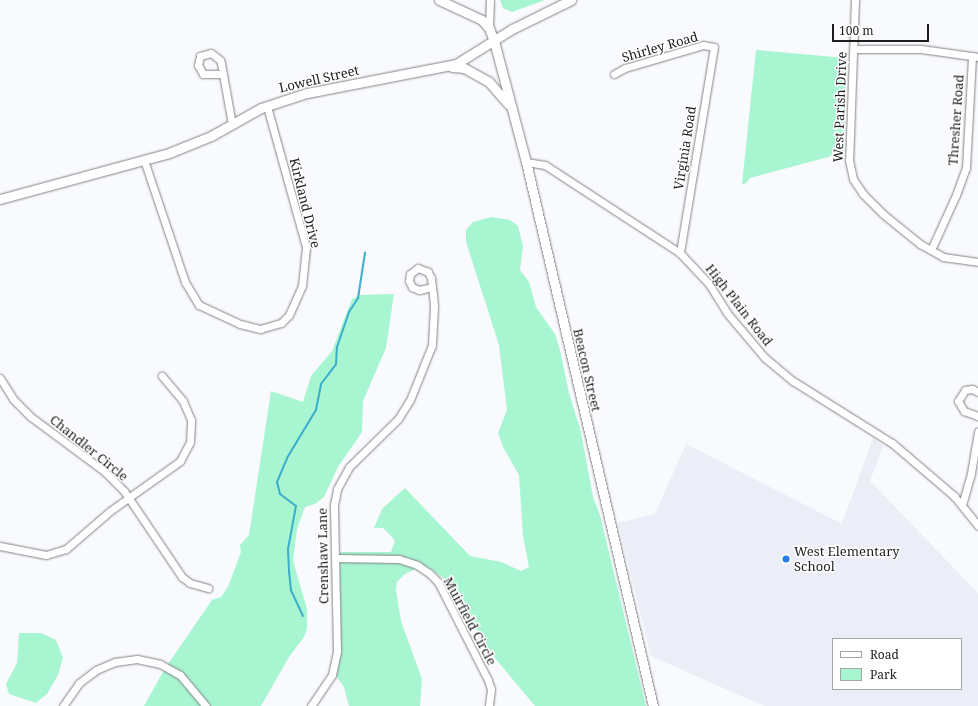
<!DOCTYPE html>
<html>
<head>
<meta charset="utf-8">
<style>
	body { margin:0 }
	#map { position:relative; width:978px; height:706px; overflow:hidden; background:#f9fafd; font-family:"Noto Serif",serif }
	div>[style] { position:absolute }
	.built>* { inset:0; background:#ebedf7 }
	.green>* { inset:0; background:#a8f5d1 }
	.stream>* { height:2px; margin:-1px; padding:0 1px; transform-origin:1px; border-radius:1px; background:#3aaeca }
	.roads { filter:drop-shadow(0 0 1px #828386) drop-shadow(0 0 1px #828386) }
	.minor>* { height:7px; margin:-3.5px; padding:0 3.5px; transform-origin:3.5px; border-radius:3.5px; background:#fff }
	.major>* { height:9px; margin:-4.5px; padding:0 4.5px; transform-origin:4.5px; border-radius:4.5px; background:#fff }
	.dots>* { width:11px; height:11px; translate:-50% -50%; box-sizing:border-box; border:2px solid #fff; border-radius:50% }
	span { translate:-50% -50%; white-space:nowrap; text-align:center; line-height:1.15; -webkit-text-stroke:3px #fff; paint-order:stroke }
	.street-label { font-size:13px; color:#1d1d1e }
	.poi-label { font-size:13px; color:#1d1d1e }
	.left { translate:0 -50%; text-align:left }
	.legend { position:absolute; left:832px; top:638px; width:130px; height:52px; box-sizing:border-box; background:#fff; border:1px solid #a5a5a5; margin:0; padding:5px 7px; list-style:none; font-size:12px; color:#1d1d1e }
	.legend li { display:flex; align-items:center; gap:8px; height:20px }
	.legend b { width:20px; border:1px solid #a5a5a5 }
	.scale { position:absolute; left:832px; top:24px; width:97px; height:18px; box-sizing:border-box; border:2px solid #1d1d1e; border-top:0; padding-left:5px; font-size:12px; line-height:14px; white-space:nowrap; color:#1d1d1e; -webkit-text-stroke:3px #fff; paint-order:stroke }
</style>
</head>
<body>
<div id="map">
	<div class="built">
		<i style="clip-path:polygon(evenodd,873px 438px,883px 446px,870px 481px,978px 593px,978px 706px,764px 706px,651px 656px,618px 523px,655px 514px,686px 444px,842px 524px,873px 438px,833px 639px,961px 639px,961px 689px,833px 689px,833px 639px)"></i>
	</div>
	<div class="green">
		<i style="clip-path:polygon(500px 0,545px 0,512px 12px,503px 8px)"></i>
		<i style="clip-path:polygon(756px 50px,845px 58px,847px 62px,843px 153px,750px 178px,745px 184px,742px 184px)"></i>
		<i style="clip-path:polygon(491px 217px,510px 220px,518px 226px,523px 246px,520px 270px,529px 282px,536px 307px,555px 334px,560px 350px,569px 393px,581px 432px,593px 497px,600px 515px,646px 706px,535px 706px,494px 657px,445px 579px,424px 565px,405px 574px,397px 582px,396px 590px,401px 621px,422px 679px,420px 706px,349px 706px,344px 687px,336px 676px,339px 662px,340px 552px,391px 552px,395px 541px,391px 536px,383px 528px,374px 528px,382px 509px,405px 488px,470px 556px,501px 562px,521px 571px,529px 567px,523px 536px,519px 475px,503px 447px,498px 433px,507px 410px,499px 345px,466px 242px,466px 230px,473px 222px)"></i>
		<i style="clip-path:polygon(394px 294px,386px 348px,363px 401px,362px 432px,338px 467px,324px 497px,315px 504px,305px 507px,297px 529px,293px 561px,307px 609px,307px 629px,304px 637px,289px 657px,261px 706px,144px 706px,164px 670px,212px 600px,221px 597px,228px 587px,241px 552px,240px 545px,249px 535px,271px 391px,303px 402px,311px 376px,332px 351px,352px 299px,360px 295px)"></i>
		<i style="clip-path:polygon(19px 633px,41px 633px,56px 640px,63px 658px,58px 675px,47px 694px,36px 703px,9px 694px,6px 684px,17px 663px)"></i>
	</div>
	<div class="stream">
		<i style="left:303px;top:616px;width:29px;rotate:-115deg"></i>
		<i style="left:291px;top:590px;width:20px;rotate:-96deg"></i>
		<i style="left:289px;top:570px;width:21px;rotate:-93deg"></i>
		<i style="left:288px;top:549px;width:44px;rotate:-79.5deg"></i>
		<i style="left:296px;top:506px;width:20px;rotate:-143deg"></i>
		<i style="left:280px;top:494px;width:12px;rotate:-104deg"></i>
		<i style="left:277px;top:482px;width:26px;rotate:-67deg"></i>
		<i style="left:287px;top:458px;width:56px;rotate:-58.9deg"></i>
		<i style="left:316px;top:410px;width:26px;rotate:-79deg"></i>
		<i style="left:321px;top:384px;width:25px;rotate:-53deg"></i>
		<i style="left:336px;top:364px;width:17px;rotate:-87deg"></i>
		<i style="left:337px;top:347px;width:37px;rotate:-71deg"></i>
		<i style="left:349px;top:312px;width:17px;rotate:-57deg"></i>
		<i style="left:358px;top:298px;width:46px;rotate:-81.2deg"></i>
	</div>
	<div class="roads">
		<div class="minor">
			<i style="left:855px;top:0;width:160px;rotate:92.1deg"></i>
			<i style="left:849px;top:160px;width:19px;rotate:78deg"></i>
			<i style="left:853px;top:179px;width:18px;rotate:56deg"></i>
			<i style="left:863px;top:194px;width:28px;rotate:45deg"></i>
			<i style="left:883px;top:214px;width:48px;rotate:39deg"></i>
			<i style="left:920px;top:244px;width:26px;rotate:29deg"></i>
			<i style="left:943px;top:257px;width:35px;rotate:8deg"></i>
			<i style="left:489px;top:28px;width:28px;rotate:-88deg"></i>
			<i style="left:854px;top:49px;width:67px"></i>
			<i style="left:921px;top:49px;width:58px;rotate:8deg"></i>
			<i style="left:222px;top:74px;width:19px;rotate:180deg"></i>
			<i style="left:203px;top:74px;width:10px;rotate:-119deg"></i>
			<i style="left:198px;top:65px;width:9px;rotate:-77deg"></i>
			<i style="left:200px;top:56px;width:11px;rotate:-15deg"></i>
			<i style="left:211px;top:53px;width:11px;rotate:38deg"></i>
			<i style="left:220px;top:60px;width:3px;rotate:72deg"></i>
			<i style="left:221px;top:63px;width:62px;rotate:79.8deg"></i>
			<i style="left:614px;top:74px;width:13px;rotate:-29deg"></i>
			<i style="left:625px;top:68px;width:81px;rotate:-16.4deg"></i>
			<i style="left:703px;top:45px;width:11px;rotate:10deg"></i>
			<i style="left:714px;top:47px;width:209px;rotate:99.4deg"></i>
			<i style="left:144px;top:160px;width:129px;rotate:71.4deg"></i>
			<i style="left:185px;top:282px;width:27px;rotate:59deg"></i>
			<i style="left:199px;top:305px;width:45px;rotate:24.9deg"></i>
			<i style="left:240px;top:324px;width:21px;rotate:14deg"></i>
			<i style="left:260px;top:329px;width:22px;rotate:-16deg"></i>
			<i style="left:281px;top:323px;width:11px;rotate:-45deg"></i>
			<i style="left:289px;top:315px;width:32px;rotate:-66deg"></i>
			<i style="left:302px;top:286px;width:39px;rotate:-84deg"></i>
			<i style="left:306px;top:247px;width:146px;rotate:-105.5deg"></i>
			<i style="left:526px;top:162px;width:19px;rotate:9deg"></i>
			<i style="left:545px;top:165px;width:161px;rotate:33.1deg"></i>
			<i style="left:680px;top:253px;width:42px;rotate:46.9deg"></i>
			<i style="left:709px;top:284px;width:34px;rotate:58deg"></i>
			<i style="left:727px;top:313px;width:57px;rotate:49.9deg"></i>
			<i style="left:764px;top:357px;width:38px;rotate:40deg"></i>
			<i style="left:793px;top:381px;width:117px;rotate:32.1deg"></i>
			<i style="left:892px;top:443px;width:82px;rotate:40.5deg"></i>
			<i style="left:954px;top:496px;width:38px;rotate:51deg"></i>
			<i style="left:931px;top:250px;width:60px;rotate:-65.6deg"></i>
			<i style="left:956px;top:195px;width:29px;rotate:-70deg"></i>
			<i style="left:966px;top:168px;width:112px;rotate:-86.9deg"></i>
			<i style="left:0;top:378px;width:25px;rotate:58deg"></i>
			<i style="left:13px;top:399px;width:25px;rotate:45deg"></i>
			<i style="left:31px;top:417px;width:91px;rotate:36.5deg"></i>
			<i style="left:104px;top:471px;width:28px;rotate:45deg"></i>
			<i style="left:124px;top:491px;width:104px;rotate:56deg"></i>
			<i style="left:182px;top:577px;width:10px;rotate:37deg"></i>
			<i style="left:190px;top:583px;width:19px;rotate:16deg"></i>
			<i style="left:978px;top:392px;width:7px;rotate:-153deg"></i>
			<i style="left:972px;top:389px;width:7px;rotate:172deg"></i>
			<i style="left:965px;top:390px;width:13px;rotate:122deg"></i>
			<i style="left:958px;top:401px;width:12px;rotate:59deg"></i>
			<i style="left:964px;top:411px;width:15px;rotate:20deg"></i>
			<i style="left:962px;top:505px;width:33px;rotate:-74deg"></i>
			<i style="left:971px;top:473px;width:42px;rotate:-80.3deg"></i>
			<i style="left:0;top:546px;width:47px;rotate:11.1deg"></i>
			<i style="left:46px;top:555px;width:21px;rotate:-17deg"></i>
			<i style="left:66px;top:549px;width:58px;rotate:-40.8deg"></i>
			<i style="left:110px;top:511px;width:86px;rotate:-35.5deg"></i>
			<i style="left:180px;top:461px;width:21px;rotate:-62deg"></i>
			<i style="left:190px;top:442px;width:22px;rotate:-87deg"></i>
			<i style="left:191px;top:420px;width:21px;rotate:-113deg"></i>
			<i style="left:183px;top:401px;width:33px;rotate:-130deg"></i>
			<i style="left:335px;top:558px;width:64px;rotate:0.9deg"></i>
			<i style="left:399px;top:559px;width:19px;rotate:18deg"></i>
			<i style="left:417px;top:565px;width:14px;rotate:34deg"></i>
			<i style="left:429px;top:573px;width:13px;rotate:45deg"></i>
			<i style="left:438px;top:582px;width:110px;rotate:63deg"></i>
			<i style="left:488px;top:680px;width:9px;rotate:72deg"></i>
			<i style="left:491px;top:689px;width:17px;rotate:97deg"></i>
			<i style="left:63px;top:706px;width:28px;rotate:-55deg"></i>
			<i style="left:79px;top:683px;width:21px;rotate:-37deg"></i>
			<i style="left:96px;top:670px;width:21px;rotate:-23deg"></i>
			<i style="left:115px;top:662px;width:22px;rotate:-8deg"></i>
			<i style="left:137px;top:659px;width:24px;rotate:12deg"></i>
			<i style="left:160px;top:664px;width:23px;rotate:29deg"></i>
			<i style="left:180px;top:675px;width:40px;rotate:50deg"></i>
			<i style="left:311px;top:706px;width:37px;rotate:-56deg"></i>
			<i style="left:332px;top:675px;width:25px;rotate:-78deg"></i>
			<i style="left:337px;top:651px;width:146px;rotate:-91.2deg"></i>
			<i style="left:334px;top:505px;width:16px;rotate:-79deg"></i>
			<i style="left:337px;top:489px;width:25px;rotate:-61deg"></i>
			<i style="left:349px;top:467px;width:69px;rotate:-44.4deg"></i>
			<i style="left:398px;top:419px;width:22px;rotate:-58deg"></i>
			<i style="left:410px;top:400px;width:59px;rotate:-68.2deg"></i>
			<i style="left:432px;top:345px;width:39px;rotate:-87deg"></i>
			<i style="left:434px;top:306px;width:11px;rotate:-95deg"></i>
			<i style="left:433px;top:295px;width:8px;rotate:-97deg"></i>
			<i style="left:432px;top:287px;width:9px;rotate:-96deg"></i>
			<i style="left:431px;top:278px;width:7px;rotate:-117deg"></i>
			<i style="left:428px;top:272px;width:11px;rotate:-158deg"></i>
			<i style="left:418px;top:268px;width:10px;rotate:143deg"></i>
			<i style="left:410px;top:274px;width:7px;rotate:98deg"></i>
			<i style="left:409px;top:281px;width:7px;rotate:63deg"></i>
			<i style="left:412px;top:287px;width:8px;rotate:23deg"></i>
			<i style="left:419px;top:290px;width:13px;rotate:-13deg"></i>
		</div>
		<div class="major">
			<i style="left:439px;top:0;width:47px;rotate:24.9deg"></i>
			<i style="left:482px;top:20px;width:11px;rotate:49deg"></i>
			<i style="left:489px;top:28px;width:14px;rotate:69deg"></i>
			<i style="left:494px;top:41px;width:125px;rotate:75.2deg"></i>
			<i style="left:526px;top:162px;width:559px;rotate:76.86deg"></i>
			<i style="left:452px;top:67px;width:12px;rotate:5deg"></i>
			<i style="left:464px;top:68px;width:29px;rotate:29deg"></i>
			<i style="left:489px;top:82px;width:30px;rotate:49deg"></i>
			<i style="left:0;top:199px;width:175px;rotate:-15.2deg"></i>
			<i style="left:169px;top:153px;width:45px;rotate:-22deg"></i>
			<i style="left:211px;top:136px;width:57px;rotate:-29.2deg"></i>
			<i style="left:261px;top:108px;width:48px;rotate:-18.1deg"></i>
			<i style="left:307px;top:93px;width:152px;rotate:-11deg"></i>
			<i style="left:456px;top:64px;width:66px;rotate:-32deg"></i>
			<i style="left:512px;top:29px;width:66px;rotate:-26.2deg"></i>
		</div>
	</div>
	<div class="dots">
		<i style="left:786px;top:559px;background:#2a7de8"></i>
	</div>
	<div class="street-label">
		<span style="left:660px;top:47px;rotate:-16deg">Shirley Road</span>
		<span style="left:319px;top:79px;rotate:-13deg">Lowell Street</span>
		<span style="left:840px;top:107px;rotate:-88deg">West Parish Drive</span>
		<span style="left:956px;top:120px;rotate:-86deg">Thresher Road</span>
		<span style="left:685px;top:148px;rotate:-81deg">Virginia Road</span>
		<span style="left:305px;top:203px;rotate:76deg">Kirkland Drive</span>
		<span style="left:739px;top:305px;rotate:52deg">High Plain Road</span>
		<span style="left:587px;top:370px;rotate:77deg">Beacon Street</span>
		<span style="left:89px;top:448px;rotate:39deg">Chandler Circle</span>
		<span style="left:323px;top:556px;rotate:-91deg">Crenshaw Lane</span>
		<span style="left:470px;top:621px;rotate:62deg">Muirfield Circle</span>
	</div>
	<div class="poi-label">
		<span class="left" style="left:794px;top:559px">West Elementary<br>School</span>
	</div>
	<ul class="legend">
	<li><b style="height:5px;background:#fff"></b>Road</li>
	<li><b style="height:11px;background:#a8f5d1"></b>Park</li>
	</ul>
	<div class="scale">100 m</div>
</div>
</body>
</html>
